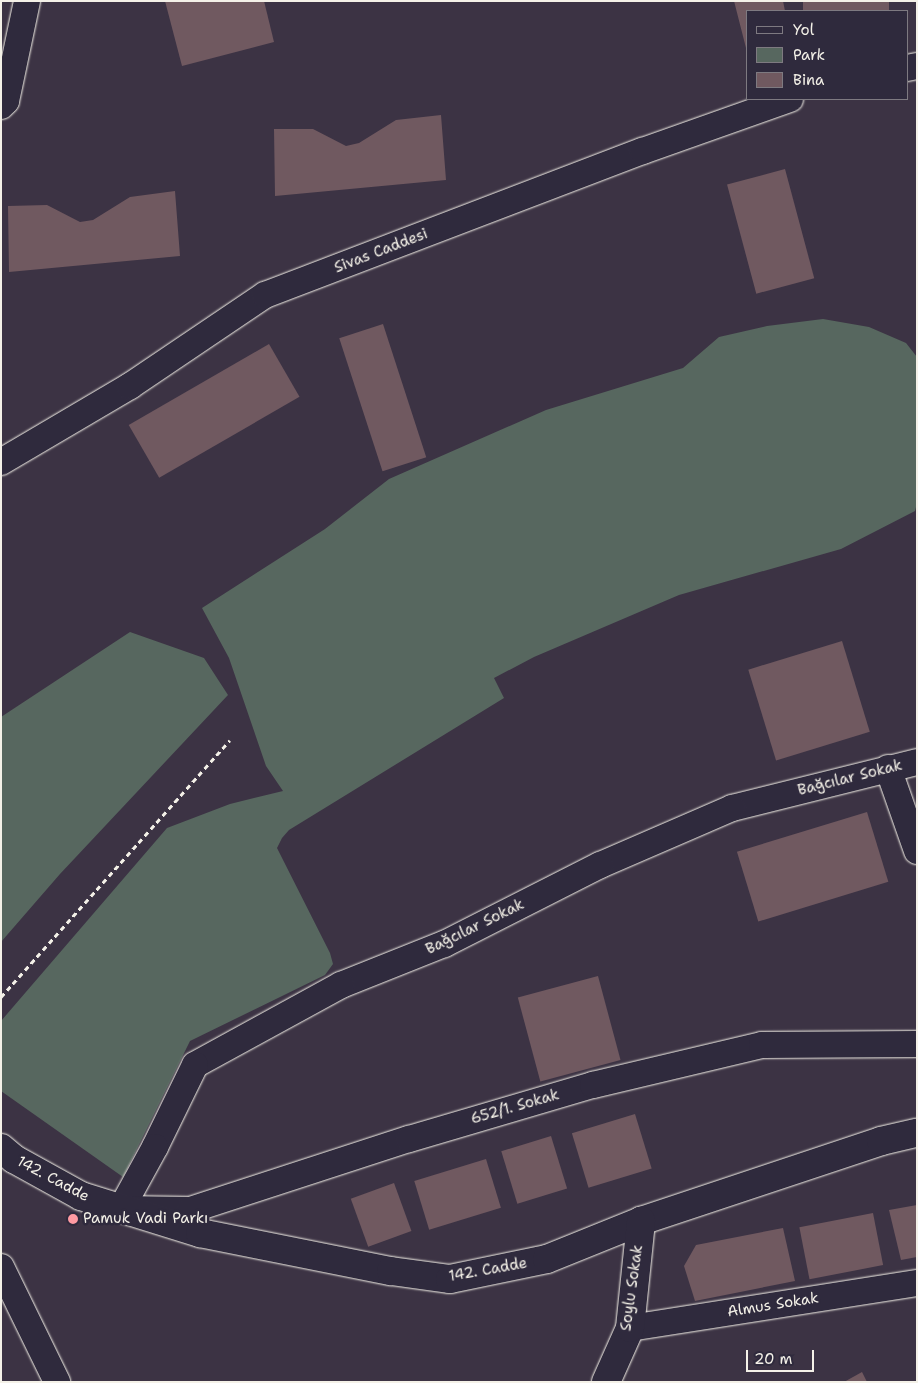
<!DOCTYPE html>
<html>
<head>
<meta charset="utf-8">
<style>
	body { margin:0 }
	#map { position:relative; width:918px; height:1383px; overflow:hidden; background:#3c3344; font-family:"Shantell Sans",sans-serif }
	div>[style] { position:absolute }
	.green>* { inset:0; background:#57675f }
	.building>* { inset:0; background:#705960; transform-origin:0 0 }
	.path>* { height:3px; margin-top:-1.5px; transform-origin:0; background:repeating-linear-gradient(90deg,#f4f1e8 0 5px,transparent 0 9px) }
	.roads { filter:drop-shadow(0 0 1px #f4f1e8) drop-shadow(0 0 1px #f4f1e8) }
	.street>* { height:26px; margin:-13px; padding:0 13px; transform-origin:13px; border-radius:13px; background:#2f2a3d }
	.secondary>* { height:28px; margin:-14px; padding:0 14px; transform-origin:14px; border-radius:14px; background:#2f2a3d }
	.dots>* { width:14px; height:14px; translate:-50% -50%; box-sizing:border-box; border:2px solid #2f2a3d; border-radius:50% }
	span { translate:-50% -50%; white-space:nowrap; text-align:center; line-height:1.15; -webkit-text-stroke:5px #2f2a3d; paint-order:stroke }
	.street-label { font-size:15px; color:#f4f1e8 }
	.poi-label { font-size:15px; color:#f4f1e8 }
	.left { translate:0 -50%; text-align:left }
	.frame { position:absolute; inset:0; border:2px solid #f4f1e8; pointer-events:none }
	.legend { position:absolute; left:746px; top:10px; width:162px; height:90px; box-sizing:border-box; background:#2f2a3d; border:1px solid #7e7a81; margin:0; padding:6px 9px; list-style:none; font-size:15px; color:#f4f1e8 }
	.legend li { display:flex; align-items:center; gap:10px; height:25px }
	.legend b { width:25px; border:1px solid #7e7a81 }
	.scale { position:absolute; left:746px; top:1350px; width:68px; height:22px; box-sizing:border-box; border:2px solid #f4f1e8; border-top:0; padding-left:6px; font-size:15px; line-height:18px; white-space:nowrap; color:#f4f1e8; -webkit-text-stroke:4px #2f2a3d; paint-order:stroke }
</style>
</head>
<body>
<div id="map">
	<div class="green">
		<i style="clip-path:polygon(823px 319px,869px 327px,906px 343px,917px 357px,917px 503px,915px 511px,841px 549px,679px 595px,534px 657px,494px 678px,504px 698px,289px 830px,282px 838px,277px 848px,330px 953px,333px 964px,325px 975px,190px 1041px,123px 1177px,1px 1091px,1px 1021px,167px 828px,230px 804px,283px 791px,266px 766px,229px 658px,202px 608px,325px 529px,389px 479px,546px 410px,683px 368px,719px 337px,767px 326px)"></i>
		<i style="clip-path:polygon(130px 632px,204px 658px,228px 695px,60px 874px,1px 942px,1px 717px)"></i>
	</div>
	<div class="building">
		<i style="clip-path:polygon(165px 1px,264px 1px,274px 42px,182px 66px)"></i>
		<i style="clip-path:polygon(734px 1px,783px 1px,785px 11px,747px 11px,746px 48px)"></i>
		<i style="left:803px;top:1px;width:86px;height:10px"></i>
		<i style="clip-path:polygon(441px 115px,446px 180px,275px 196px,274px 129px,313px 129px,346px 146px,359px 143px,396px 120px)"></i>
		<i style="left:785px;top:169px;width:113px;height:60px;rotate:75deg"></i>
		<i style="clip-path:polygon(175px 191px,180px 256px,9px 272px,8px 206px,47px 205px,80px 222px,93px 220px,130px 197px)"></i>
		<i style="left:383px;top:324px;width:140px;height:46px;rotate:72deg"></i>
		<i style="left:269px;top:344px;width:61px;height:162px;rotate:60deg"></i>
		<i style="left:842px;top:641px;width:95px;height:98px;rotate:73deg"></i>
		<i style="left:867px;top:812px;width:73px;height:136px;rotate:73deg"></i>
		<i style="left:598px;top:976px;width:87px;height:83px;rotate:75deg"></i>
		<i style="left:635px;top:1114px;width:57px;height:66px;rotate:73deg"></i>
		<i style="left:551px;top:1136px;width:55px;height:52px;rotate:73deg"></i>
		<i style="left:486px;top:1159px;width:51px;height:75px;rotate:73deg"></i>
		<i style="left:394px;top:1183px;width:51px;height:46px;rotate:70deg"></i>
		<i style="clip-path:polygon(917px 1205px,917px 1257px,901px 1260px,889px 1210px)"></i>
		<i style="left:873px;top:1213px;width:53px;height:75px;rotate:79deg"></i>
		<i style="clip-path:polygon(783px 1228px,795px 1281px,695px 1301px,684px 1266px,696px 1245px)"></i>
		<i style="clip-path:polygon(862px 1372px,867px 1382px,844px 1382px)"></i>
	</div>
	<div class="path">
		<i style="left:1px;top:997px;width:344px;rotate:-48.3deg"></i>
	</div>
	<div class="roads">
		<div class="street">
			<i style="left:907px;top:68px;width:10px;rotate:-11deg"></i>
			<i style="left:1px;top:106px;width:7px;rotate:-45deg"></i>
			<i style="left:6px;top:101px;width:102px;rotate:-78.1deg"></i>
			<i style="left:1px;top:462px;width:150px;rotate:-30.5deg"></i>
			<i style="left:130px;top:386px;width:163px;rotate:-34deg"></i>
			<i style="left:265px;top:295px;width:404px;rotate:-20.9deg"></i>
			<i style="left:643px;top:151px;width:156px;rotate:-19.5deg"></i>
			<i style="left:917px;top:762px;width:191px;rotate:166deg"></i>
			<i style="left:732px;top:808px;width:144px;rotate:156.6deg"></i>
			<i style="left:600px;top:865px;width:175px;rotate:153.1deg"></i>
			<i style="left:444px;top:944px;width:111px;rotate:158.3deg"></i>
			<i style="left:341px;top:985px;width:166px;rotate:151.3deg"></i>
			<i style="left:195px;top:1065px;width:91px;rotate:116deg"></i>
			<i style="left:155px;top:1147px;width:71px;rotate:118.7deg"></i>
			<i style="left:121px;top:1209px;width:69px;rotate:0.8deg"></i>
			<i style="left:190px;top:1210px;width:230px;rotate:-18deg"></i>
			<i style="left:409px;top:1139px;width:192px;rotate:-16.4deg"></i>
			<i style="left:593px;top:1085px;width:174px;rotate:-13.3deg"></i>
			<i style="left:762px;top:1045px;width:155px;rotate:-0.4deg"></i>
			<i style="left:888px;top:768px;width:88px;rotate:70.7deg"></i>
			<i style="left:1px;top:1267px;width:128px;rotate:64deg"></i>
			<i style="left:630px;top:1328px;width:291px;rotate:-8.9deg"></i>
		</div>
		<div class="secondary">
			<i style="left:1px;top:1148px;width:17px;rotate:40deg"></i>
			<i style="left:14px;top:1159px;width:77px;rotate:28.9deg"></i>
			<i style="left:81px;top:1196px;width:125px;rotate:17.3deg"></i>
			<i style="left:200px;top:1233px;width:195px;rotate:11.3deg"></i>
			<i style="left:391px;top:1271px;width:60px;rotate:7.7deg"></i>
			<i style="left:450px;top:1279px;width:99px;rotate:-11.7deg"></i>
			<i style="left:547px;top:1259px;width:101px;rotate:-22deg"></i>
			<i style="left:641px;top:1221px;width:253px;rotate:-18.4deg"></i>
			<i style="left:881px;top:1141px;width:37px;rotate:-13deg"></i>
			<i style="left:606px;top:1382px;width:59px;rotate:-66deg"></i>
			<i style="left:630px;top:1328px;width:108px;rotate:-84.1deg"></i>
		</div>
	</div>
	<div class="dots">
		<i style="left:73px;top:1219px;background:#ff9aa2"></i>
	</div>
	<div class="street-label">
		<span style="left:381px;top:251px;rotate:-21deg">Sivas Caddesi</span>
		<span style="left:850px;top:778px;rotate:-14deg">Bağcılar Sokak</span>
		<span style="left:475px;top:927px;rotate:-26deg">Bağcılar Sokak</span>
		<span style="left:515px;top:1107px;rotate:-16deg">652/1. Sokak</span>
		<span style="left:53px;top:1179px;rotate:28deg">142. Cadde</span>
		<span style="left:488px;top:1270px;rotate:-10deg">142. Cadde</span>
		<span style="left:632px;top:1288px;rotate:-82deg">Soylu Sokak</span>
		<span style="left:773px;top:1305px;rotate:-9deg">Almus Sokak</span>
	</div>
	<div class="poi-label">
		<span class="left" style="left:83px;top:1219px">Pamuk Vadi Parkı</span>
	</div>
	<div class="frame"></div>
	<ul class="legend">
	<li><b style="height:6px;background:#2f2a3d"></b>Yol</li>
	<li><b style="height:14px;background:#57675f"></b>Park</li>
	<li><b style="height:14px;background:#705960"></b>Bina</li>
	</ul>
	<div class="scale">20 m</div>
</div>
</body>
</html>
